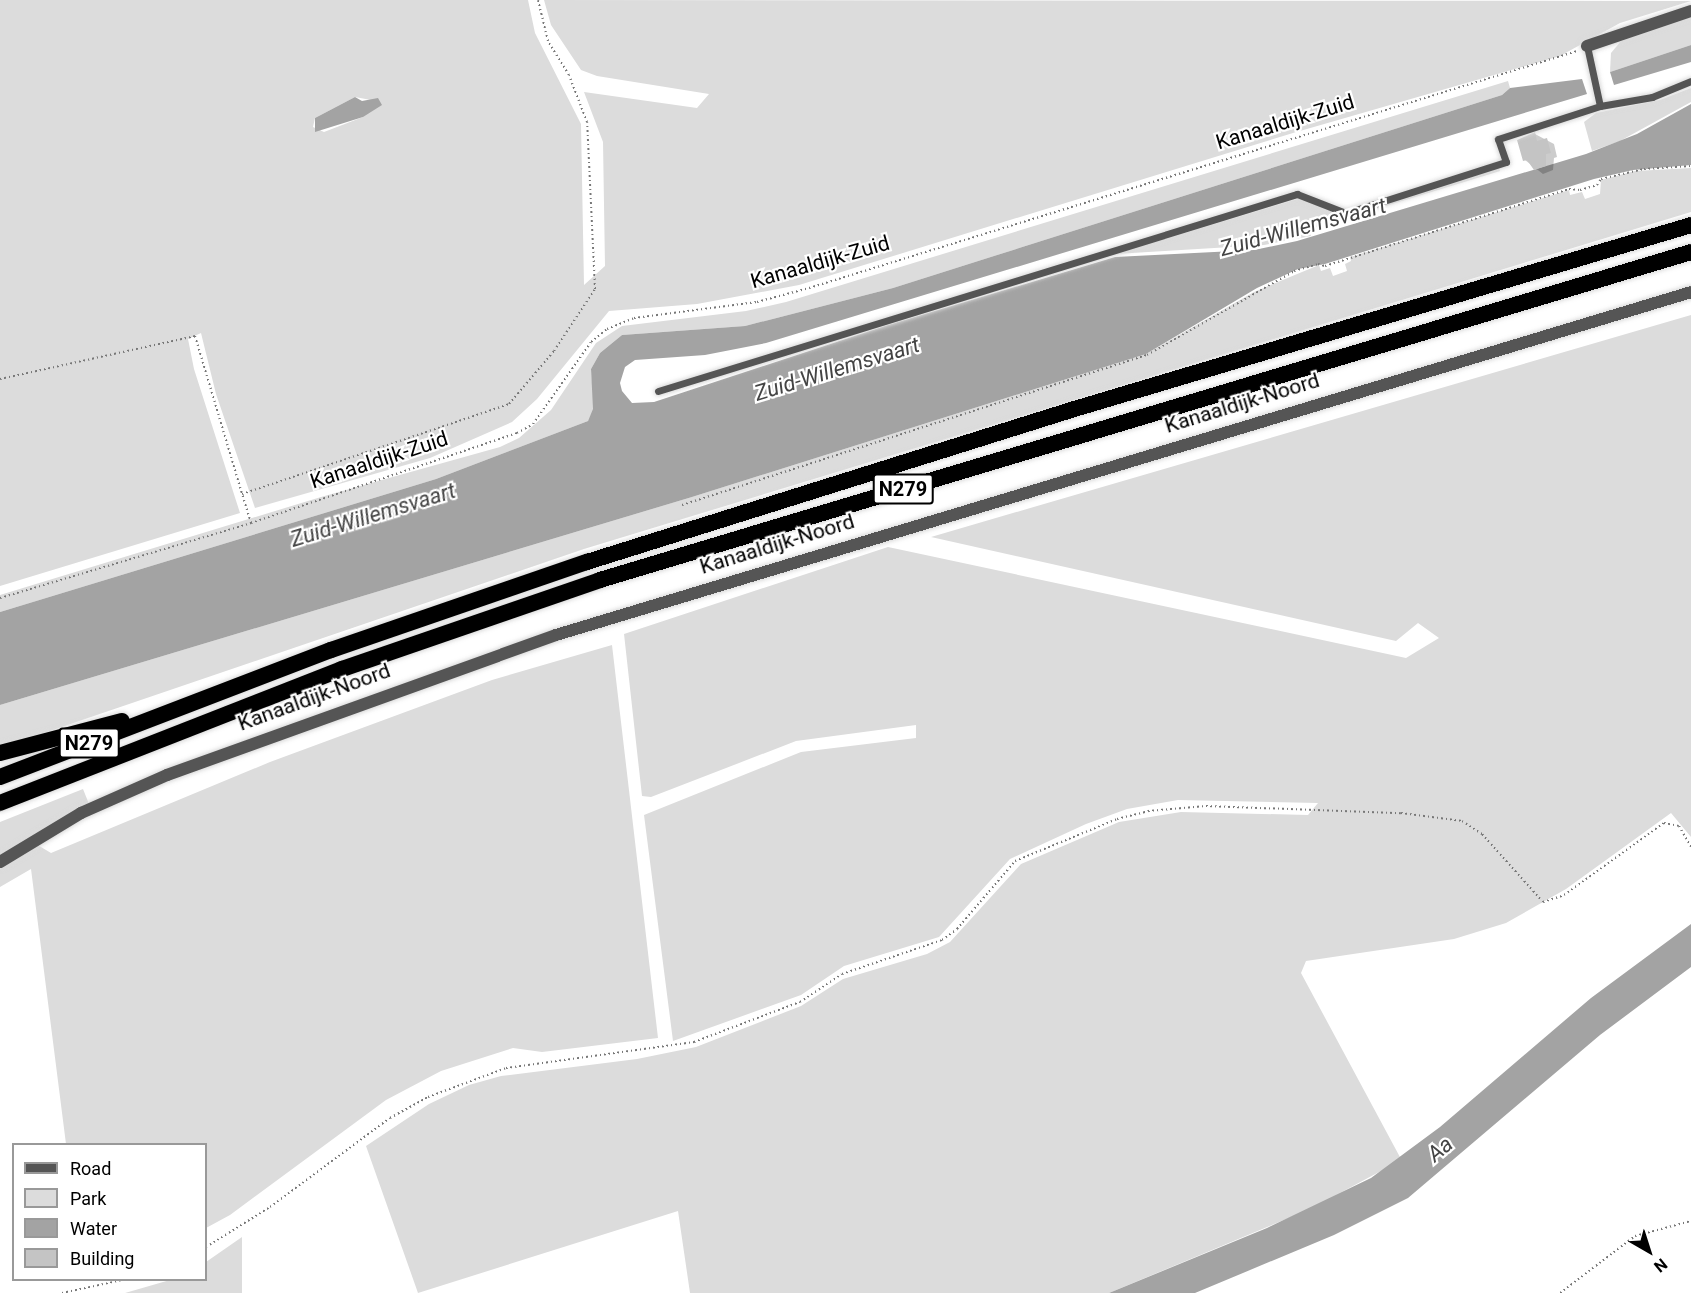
<!DOCTYPE html>
<html>
<head>
<meta charset="utf-8">
<style>
	body { margin:0 }
	#map { position:relative; width:1691px; height:1293px; overflow:hidden; background:#fff; font-family:Roboto,sans-serif }
	div>[style] { position:absolute }
	.green>* { inset:0; background:#dcdcdc }
	.water>* { inset:0; background:#a3a3a3 }
	.shadow>* { inset:0; background:#0003 }
	.building>* { inset:0; background:#c4c4c4 }
	.path>* { height:2px; margin-top:-1px; transform-origin:0; background:repeating-linear-gradient(90deg,#777 0 1.5px,transparent 0 4.5px) }
	.roads { filter:drop-shadow(0 0 2px #dbdbdb) drop-shadow(0 0 2px #dbdbdb) }
	.service>* { height:7px; margin:-3.5px; padding:0 3.5px; transform-origin:3.5px; border-radius:3.5px; background:#555 }
	.minor>* { height:12px; margin:-6px; padding:0 6px; transform-origin:6px; border-radius:6px; background:#555 }
	.trunk>* { height:16px; margin:-8px; padding:0 8px; transform-origin:8px; border-radius:8px; background:#000 }
	span { translate:-50% -50%; white-space:nowrap; text-align:center; line-height:1.15; -webkit-text-stroke:4.5px #fff; paint-order:stroke }
	.shield-label span { padding:2px 4px; background:#fff; border:2px solid; border-radius:4px; -webkit-text-stroke-width:0 }
	.shield-label { font-size:20px; color:#000; font-weight:700 }
	.street-label { font-size:21px; color:#000 }
	.water-label { font-size:22px; color:#444; font-style:italic }
	.legend { position:absolute; left:12px; top:1143px; width:195px; height:138px; box-sizing:border-box; background:#fff; border:2px solid #999; margin:0; padding:8px 10px; list-style:none; font-size:18px; color:#000 }
	.legend li { display:flex; align-items:center; gap:12px; height:30px }
	.legend b { width:30px; border:2px solid #999 }
	.north { position:absolute; left:1619px; top:1221px; width:60px; height:60px; -webkit-text-stroke:4px #fff; paint-order:stroke; rotate:141deg; font-size:16px; font-weight:700; line-height:24px; text-align:center; color:#000 }
	.north::after { content:''; display:block; margin:auto; width:21px; height:27px; background:#000; clip-path:polygon(50% 0,100% 100%,50% 72%,0 100%) }
</style>
</head>
<body>
<div id="map">
	<div class="green">
		<i style="clip-path:polygon(evenodd,0 0,528px 0,535px 33px,581px 124px,584px 285px,605px 266px,603px 142px,584px 92px,697px 108px,709px 94px,597px 76px,581px 70px,551px 25px,544px 0,1691px 1px,1620px 23px,1560px 56px,1293px 133px,799px 285px,697px 304px,609px 311px,537px 399px,512px 422px,430px 458px,255px 508px,216px 394px,201px 333px,188px 339px,194px 369px,240px 513px,0 586px,0 0,355px 97px,371px 100px,363px 117px,324px 132px,313px 127px,315px 118px,355px 97px)"></i>
		<i style="clip-path:polygon(1691px 17px,1691px 45px,1610px 72px,1611px 53px,1621px 41px)"></i>
		<i style="clip-path:polygon(1508px 81px,1510px 88px,1502px 95px,893px 288px,745px 326px,622px 335px,600px 353px,591px 369px,594px 409px,588px 421px,436px 479px,0 612px,0 595px,321px 497px,500px 447px,519px 438px,551px 410px,596px 343px,622px 326px,746px 311px,786px 302px)"></i>
		<i style="clip-path:polygon(1691px 88px,1691px 102px,1620px 141px,1592px 151px,1584px 122px,1596px 113px,1660px 100px)"></i>
		<i style="clip-path:polygon(1499px 168px,1500px 171px,1333px 222px,1331px 215px,1316px 219px,1317px 227px,1310px 230px,1311px 236px,1264px 245px,1115px 254px,1301px 198px,1341px 213px)"></i>
		<i style="clip-path:polygon(1691px 168px,1691px 212px,584px 549px,0 748px,0 705px,692px 497px,1146px 354px,1254px 292px,1319px 265px,1321px 271px,1330px 268px,1333px 276px,1347px 271px,1345px 264px,1351px 261px,1350px 257px,1569px 190px,1570px 195px,1582px 192px,1585px 199px,1600px 194px,1601px 180px,1635px 171px)"></i>
		<i style="clip-path:polygon(1691px 315px,1691px 837px,1671px 813px,1566px 889px,1506px 923px,1454px 939px,1306px 961px,1301px 973px,1401px 1159px,1394px 1164px,1310px 1209px,1109px 1293px,690px 1293px,678px 1211px,418px 1293px,366px 1146px,429px 1104px,469px 1085px,501px 1076px,637px 1059px,696px 1047px,801px 1006px,843px 979px,927px 954px,950px 942px,1021px 864px,1119px 822px,1181px 812px,1308px 815px,1318px 803px,1178px 800px,1127px 809px,1086px 824px,1010px 859px,939px 937px,844px 966px,801px 995px,673px 1041px,644px 815px,801px 752px,916px 738px,916px 725px,796px 741px,651px 797px,642px 796px,624px 634px,888px 547px,1406px 658px,1439px 638px,1418px 623px,1396px 641px,931px 537px)"></i>
		<i style="clip-path:polygon(612px 645px,658px 1038px,542px 1052px,513px 1048px,441px 1071px,386px 1100px,230px 1215px,206px 1228px,206px 1144px,66px 1144px,31px 869px,0 887px,0 867px,36px 844px,51px 853px,270px 762px,492px 680px)"></i>
		<i style="clip-path:polygon(83px 789px,89px 804px,0 855px,0 822px)"></i>
		<i style="clip-path:polygon(242px 1237px,242px 1293px,125px 1293px,170px 1280px,206px 1280px,206px 1262px)"></i>
	</div>
	<div class="water">
		<i style="clip-path:polygon(1691px 45px,1691px 62px,1614px 85px,1610px 72px)"></i>
		<i style="clip-path:polygon(1582px 79px,1587px 94px,766px 343px,705px 355px,635px 360px,625px 367px,620px 383px,622px 391px,632px 403px,654px 402px,888px 325px,1115px 257px,1254px 250px,1297px 241px,1586px 154px,1637px 134px,1691px 104px,1691px 165px,1633px 170px,1594px 179px,1325px 264px,1298px 269px,1257px 288px,1146px 354px,692px 497px,0 705px,0 612px,436px 479px,588px 421px,593px 409px,591px 369px,600px 353px,622px 335px,745px 326px,893px 288px,1502px 95px,1510px 88px)"></i>
		<i style="clip-path:polygon(355px 97px,362px 101px,378px 98px,382px 105px,363px 117px,315px 132px,315px 118px)"></i>
		<i style="clip-path:polygon(1691px 924px,1691px 967px,1600px 1035px,1408px 1198px,1334px 1235px,1195px 1293px,1109px 1293px,1267px 1228px,1371px 1178px,1440px 1127px,1591px 998px)"></i>
	</div>
	<div class="shadow">
		<i style="clip-path:polygon(1535px 134px,1554px 144px,1557px 157px,1554px 158px,1553px 170px,1543px 174px,1525px 160px)"></i>
	</div>
	<div class="building">
		<i style="clip-path:polygon(1535px 132px,1537px 141px,1547px 138px,1551px 153px,1546px 154px,1546px 166px,1534px 170px,1527px 160px,1523px 161px,1517px 140px)"></i>
	</div>
	<div class="path">
		<i style="left:0;top:379px;width:200px;rotate:-12.4deg"></i>
		<i style="left:195px;top:336px;width:165px;rotate:73.4deg"></i>
		<i style="left:682px;top:505px;width:489px;rotate:-17.9deg"></i>
		<i style="left:1147px;top:355px;width:169px;rotate:-29.7deg"></i>
		<i style="left:1294px;top:271px;width:25px;rotate:-16deg"></i>
		<i style="left:1318px;top:264px;width:7px;rotate:16deg"></i>
		<i style="left:1325px;top:266px;width:256px;rotate:-17.5deg"></i>
		<i style="left:1569px;top:189px;width:11px;rotate:5deg"></i>
		<i style="left:1580px;top:190px;width:18px;rotate:-16deg"></i>
		<i style="left:1597px;top:185px;width:7px;rotate:-56deg"></i>
		<i style="left:1601px;top:179px;width:44px;rotate:-13.1deg"></i>
		<i style="left:1644px;top:169px;width:47px;rotate:-3.7deg"></i>
		<i style="left:251px;top:523px;width:30px;rotate:-107deg"></i>
		<i style="left:242px;top:494px;width:282px;rotate:-18.6deg"></i>
		<i style="left:509px;top:404px;width:70px;rotate:-49.7deg"></i>
		<i style="left:554px;top:351px;width:74px;rotate:-56.5deg"></i>
		<i style="left:595px;top:289px;width:167px;rotate:-92.7deg"></i>
		<i style="left:587px;top:122px;width:50px;rotate:-111deg"></i>
		<i style="left:569px;top:75px;width:40px;rotate:-122deg"></i>
		<i style="left:548px;top:41px;width:42px;rotate:-103.7deg"></i>
		<i style="left:0;top:598px;width:262px;rotate:-16.6deg"></i>
		<i style="left:251px;top:523px;width:281px;rotate:-18.7deg"></i>
		<i style="left:517px;top:433px;width:18px;rotate:-29deg"></i>
		<i style="left:533px;top:424px;width:100px;rotate:-54.7deg"></i>
		<i style="left:591px;top:342px;width:21px;rotate:-39deg"></i>
		<i style="left:607px;top:329px;width:29px;rotate:-22deg"></i>
		<i style="left:634px;top:318px;width:124px;rotate:-7.4deg"></i>
		<i style="left:757px;top:302px;width:54px;rotate:-15.1deg"></i>
		<i style="left:809px;top:288px;width:804px;rotate:-17.15deg"></i>
		<i style="left:206px;top:1247px;width:75px;rotate:-32deg"></i>
		<i style="left:270px;top:1207px;width:149px;rotate:-36.6deg"></i>
		<i style="left:390px;top:1118px;width:43px;rotate:-28.9deg"></i>
		<i style="left:428px;top:1097px;width:83px;rotate:-20.4deg"></i>
		<i style="left:506px;top:1068px;width:190px;rotate:-7.9deg"></i>
		<i style="left:694px;top:1042px;width:113px;rotate:-20.7deg"></i>
		<i style="left:800px;top:1002px;width:50px;rotate:-33.7deg"></i>
		<i style="left:842px;top:974px;width:106px;rotate:-18.8deg"></i>
		<i style="left:942px;top:940px;width:19px;rotate:-36deg"></i>
		<i style="left:957px;top:929px;width:89px;rotate:-49.5deg"></i>
		<i style="left:1015px;top:861px;width:110px;rotate:-22.4deg"></i>
		<i style="left:1117px;top:819px;width:32px;rotate:-14deg"></i>
		<i style="left:1148px;top:811px;width:58px;rotate:-4.9deg"></i>
		<i style="left:1206px;top:806px;width:195px;rotate:2.1deg"></i>
		<i style="left:1401px;top:813px;width:62px;rotate:7.5deg"></i>
		<i style="left:1462px;top:821px;width:24px;rotate:33deg"></i>
		<i style="left:1482px;top:834px;width:91px;rotate:48.1deg"></i>
		<i style="left:1543px;top:902px;width:22px;rotate:-18deg"></i>
		<i style="left:1564px;top:895px;width:123px;rotate:-35.8deg"></i>
		<i style="left:1664px;top:823px;width:15px;rotate:11deg"></i>
		<i style="left:1679px;top:826px;width:24px;rotate:60deg"></i>
		<i style="left:62px;top:1293px;width:61px;rotate:-12.2deg"></i>
		<i style="left:1560px;top:1293px;width:94px;rotate:-37.2deg"></i>
		<i style="left:1635px;top:1236px;width:58px;rotate:-15deg"></i>
	</div>
	<div class="roads">
		<div class="service">
			<i style="left:1587px;top:46px;width:61px;rotate:77.8deg"></i>
			<i style="left:1600px;top:106px;width:53px;rotate:-9.8deg"></i>
			<i style="left:1652px;top:97px;width:42px;rotate:-22.3deg"></i>
			<i style="left:658px;top:391px;width:669px;rotate:-17.13deg"></i>
			<i style="left:1297px;top:194px;width:53px;rotate:21.2deg"></i>
			<i style="left:1346px;top:213px;width:168px;rotate:-17.7deg"></i>
			<i style="left:1506px;top:162px;width:24px;rotate:-109deg"></i>
			<i style="left:1498px;top:139px;width:107px;rotate:-17.9deg"></i>
		</div>
		<div class="minor">
			<i style="left:1587px;top:46px;width:110px;rotate:-18.6deg"></i>
			<i style="left:0;top:862px;width:95px;rotate:-31.2deg"></i>
			<i style="left:81px;top:813px;width:94px;rotate:-23.8deg"></i>
			<i style="left:167px;top:775px;width:413px;rotate:-19.8deg"></i>
			<i style="left:556px;top:635px;width:1186px;rotate:-16.81deg"></i>
		</div>
		<div class="trunk">
			<i style="left:0;top:753px;width:126px;rotate:-14.7deg"></i>
			<i style="left:0;top:777px;width:355px;rotate:-21deg"></i>
			<i style="left:331px;top:650px;width:271px;rotate:-19deg"></i>
			<i style="left:587px;top:562px;width:507px;rotate:-17.43deg"></i>
			<i style="left:1071px;top:410px;width:647px;rotate:-16.61deg"></i>
			<i style="left:0;top:803px;width:367px;rotate:-21.4deg"></i>
			<i style="left:342px;top:669px;width:273px;rotate:-19deg"></i>
			<i style="left:600px;top:580px;width:1139px;rotate:-16.73deg"></i>
		</div>
	</div>
	<div class="shield-label">
		<span style="left:903px;top:489px">N279</span>
		<span style="left:89px;top:743px">N279</span>
	</div>
	<div class="street-label">
		<span style="left:1285px;top:122px;rotate:-17deg">Kanaaldijk-Zuid</span>
		<span style="left:820px;top:262px;rotate:-16deg">Kanaaldijk-Zuid</span>
		<span style="left:1242px;top:403px;rotate:-17deg">Kanaaldijk-Noord</span>
		<span style="left:379px;top:460px;rotate:-18deg">Kanaaldijk-Zuid</span>
		<span style="left:777px;top:544px;rotate:-17deg">Kanaaldijk-Noord</span>
		<span style="left:314px;top:697px;rotate:-20deg">Kanaaldijk-Noord</span>
	</div>
	<div class="water-label">
		<span style="left:1303px;top:227px;rotate:-15deg">Zuid-Willemsvaart</span>
		<span style="left:837px;top:369px;rotate:-17deg">Zuid-Willemsvaart</span>
		<span style="left:373px;top:515px;rotate:-17deg">Zuid-Willemsvaart</span>
		<span style="left:1440px;top:1149px;rotate:-40deg">Aa</span>
	</div>
	<ul class="legend">
	<li><b style="height:8px;background:#555"></b>Road</li>
	<li><b style="height:16px;background:#dcdcdc"></b>Park</li>
	<li><b style="height:16px;background:#a3a3a3"></b>Water</li>
	<li><b style="height:16px;background:#c4c4c4"></b>Building</li>
	</ul>
	<div class="north">N</div>
</div>
</body>
</html>
